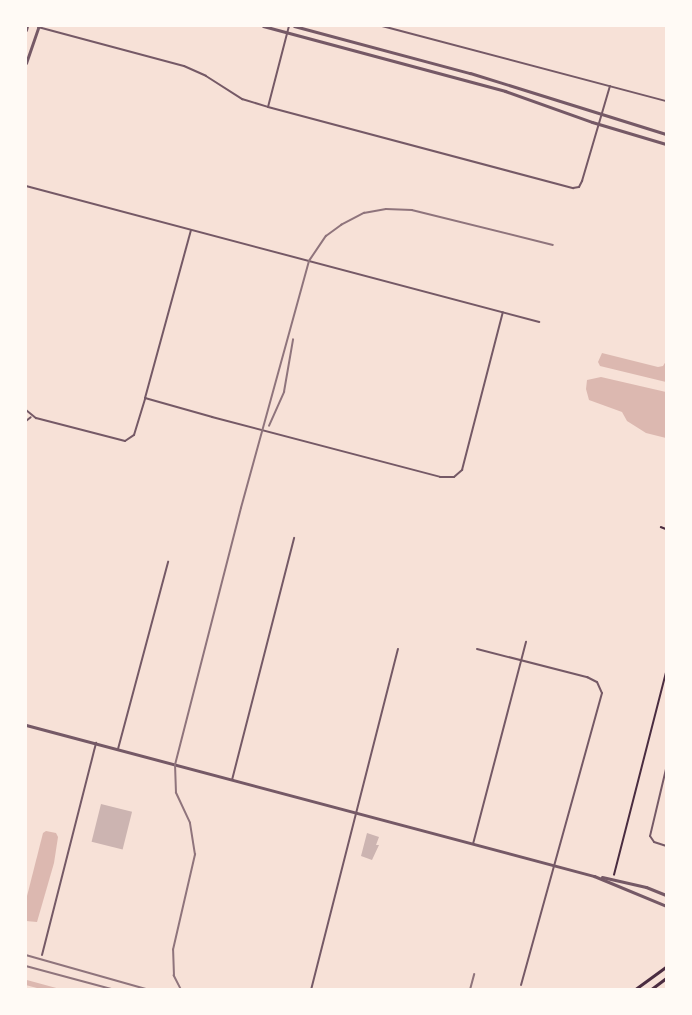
<!DOCTYPE html>
<html>
<head>
<meta charset="utf-8">
<style>
	body { margin:0 }
	#map { position:relative; width:692px; height:1015px; overflow:hidden; background:#f7e1d7; font-family:"IBM Plex Sans",sans-serif }
	div>[style] { position:absolute }
	.water>* { inset:0; background:#dcb8b0 }
	.canal>* { height:4.5px; margin:-2.25px; padding:0 2.25px; transform-origin:2.25px; border-radius:2.25px; background:#dcb8b0 }
	.building>* { inset:0; background:#ccb4b1; transform-origin:0 0 }
	.path>* { height:1.5px; margin:-0.75px; padding:0 0.75px; transform-origin:0.75px; border-radius:0.75px; background:#4a2c40 }
	.minor>* { height:2px; margin:-1px; padding:0 1px; transform-origin:1px; border-radius:1px; background:#755966 }
	.tertiary>* { height:3px; margin:-1.5px; padding:0 1.5px; transform-origin:1.5px; border-radius:1.5px; background:#755966 }
	.secondary>* { height:3px; margin:-1.5px; padding:0 1.5px; transform-origin:1.5px; border-radius:1.5px; background:#4a2c40 }
	.rail>* { height:1.5px; margin:-0.75px; padding:0 0.75px; transform-origin:0.75px; border-radius:0.75px; background:#8f747c }
	span { translate:-50% -50%; white-space:nowrap; text-align:center; line-height:1.15; -webkit-text-stroke:6px #fffaf5; paint-order:stroke }
	.frame { position:absolute; inset:0; border:27px solid #fffaf5; pointer-events:none }
</style>
</head>
<body>
<div id="map">
	<div class="water">
		<i style="clip-path:polygon(602px 353px,658px 367px,663px 366px,666px 361px,666px 382px,600px 366px,598px 362px)"></i>
		<i style="clip-path:polygon(601px 377px,666px 392px,666px 438px,646px 433px,627px 421px,622px 412px,589px 400px,586px 389px,587px 380px)"></i>
		<i style="clip-path:polygon(46px 831px,56px 833px,58px 837px,54px 863px,37px 922px,26px 921px,26px 900px,43px 833px)"></i>
	</div>
	<div class="canal">
		<i style="left:26px;top:982px;width:30px;rotate:15deg"></i>
	</div>
	<div class="building">
		<i style="left:101px;top:804px;width:32px;height:39px;rotate:14deg"></i>
		<i style="clip-path:polygon(367px 833px,379px 837px,376px 845px,379px 845px,372px 860px,361px 856px)"></i>
	</div>
	<div class="path">
		<i style="left:661px;top:527px;width:5px;rotate:22deg"></i>
		<i style="left:614px;top:875px;width:210px;rotate:-75.6deg"></i>
	</div>
	<div class="minor">
		<i style="left:382px;top:26px;width:294px;rotate:14.8deg"></i>
		<i style="left:38px;top:27px;width:151px;rotate:15deg"></i>
		<i style="left:184px;top:66px;width:24px;rotate:24deg"></i>
		<i style="left:206px;top:76px;width:43px;rotate:32.6deg"></i>
		<i style="left:242px;top:99px;width:27px;rotate:17deg"></i>
		<i style="left:268px;top:107px;width:316px;rotate:14.9deg"></i>
		<i style="left:573px;top:188px;width:6px;rotate:-9deg"></i>
		<i style="left:579px;top:187px;width:7px;rotate:-63deg"></i>
		<i style="left:582px;top:181px;width:99px;rotate:-73.6deg"></i>
		<i style="left:268px;top:107px;width:84px;rotate:-75.5deg"></i>
		<i style="left:26px;top:186px;width:531px;rotate:14.85deg"></i>
		<i style="left:191px;top:230px;width:174px;rotate:105.3deg"></i>
		<i style="left:145px;top:398px;width:70px;rotate:15.8deg"></i>
		<i style="left:212px;top:417px;width:236px;rotate:14.7deg"></i>
		<i style="left:440px;top:477px;width:14px"></i>
		<i style="left:454px;top:477px;width:11px;rotate:-41deg"></i>
		<i style="left:462px;top:470px;width:163px;rotate:-75.5deg"></i>
		<i style="left:26px;top:410px;width:13px;rotate:39deg"></i>
		<i style="left:36px;top:418px;width:92px;rotate:14.5deg"></i>
		<i style="left:125px;top:441px;width:11px;rotate:-34deg"></i>
		<i style="left:134px;top:435px;width:39px;rotate:-73deg"></i>
		<i style="left:26px;top:421px;width:6px;rotate:-39deg"></i>
		<i style="left:477px;top:649px;width:114px;rotate:14.3deg"></i>
		<i style="left:587px;top:677px;width:11px;rotate:27deg"></i>
		<i style="left:597px;top:682px;width:12px;rotate:66deg"></i>
		<i style="left:602px;top:693px;width:303px;rotate:105.5deg"></i>
		<i style="left:118px;top:749px;width:194px;rotate:-75deg"></i>
		<i style="left:666px;top:769px;width:69px;rotate:103.4deg"></i>
		<i style="left:650px;top:836px;width:7px;rotate:56deg"></i>
		<i style="left:654px;top:842px;width:13px;rotate:18deg"></i>
		<i style="left:232px;top:780px;width:250px;rotate:-75.6deg"></i>
		<i style="left:473px;top:844px;width:209px;rotate:-75.3deg"></i>
		<i style="left:42px;top:955px;width:219px;rotate:-75.7deg"></i>
		<i style="left:311px;top:990px;width:352px;rotate:-75.7deg"></i>
	</div>
	<div class="tertiary">
		<i style="left:263px;top:26px;width:251px;rotate:15deg"></i>
		<i style="left:505px;top:91px;width:92px;rotate:19.6deg"></i>
		<i style="left:592px;top:122px;width:77px;rotate:16.6deg"></i>
		<i style="left:294px;top:26px;width:182px;rotate:15deg"></i>
		<i style="left:470px;top:73px;width:205px;rotate:17.3deg"></i>
		<i style="left:26px;top:30px;width:4px;rotate:-76deg"></i>
		<i style="left:26px;top:63px;width:39px;rotate:-71deg"></i>
		<i style="left:26px;top:725px;width:588px;rotate:14.89deg"></i>
		<i style="left:594px;top:876px;width:78px;rotate:22.6deg"></i>
		<i style="left:602px;top:877px;width:45px;rotate:12.8deg"></i>
		<i style="left:646px;top:887px;width:22px;rotate:22deg"></i>
	</div>
	<div class="secondary">
		<i style="left:634px;top:990px;width:39px;rotate:-36deg"></i>
		<i style="left:650px;top:990px;width:20px;rotate:-37deg"></i>
	</div>
	<div class="rail">
		<i style="left:269px;top:426px;width:37px;rotate:-66deg"></i>
		<i style="left:284px;top:392px;width:53px;rotate:-80.2deg"></i>
		<i style="left:26px;top:955px;width:129px;rotate:15.8deg"></i>
		<i style="left:26px;top:966px;width:92px;rotate:15.1deg"></i>
		<i style="left:181px;top:990px;width:16px;rotate:-117deg"></i>
		<i style="left:174px;top:976px;width:26px;rotate:-92deg"></i>
		<i style="left:173px;top:950px;width:98px;rotate:-77deg"></i>
		<i style="left:195px;top:855px;width:32px;rotate:-99deg"></i>
		<i style="left:190px;top:823px;width:33px;rotate:-115deg"></i>
		<i style="left:176px;top:793px;width:28px;rotate:-92deg"></i>
		<i style="left:175px;top:765px;width:265px;rotate:-75.6deg"></i>
		<i style="left:241px;top:508px;width:256px;rotate:-74.6deg"></i>
		<i style="left:309px;top:261px;width:30px;rotate:-56deg"></i>
		<i style="left:326px;top:236px;width:19px;rotate:-36deg"></i>
		<i style="left:341px;top:225px;width:26px;rotate:-28deg"></i>
		<i style="left:364px;top:213px;width:22px;rotate:-10deg"></i>
		<i style="left:386px;top:209px;width:26px;rotate:2deg"></i>
		<i style="left:412px;top:210px;width:145px;rotate:13.9deg"></i>
		<i style="left:470px;top:990px;width:16px;rotate:-75deg"></i>
	</div>
	<div class="frame"></div>
</div>
</body>
</html>
